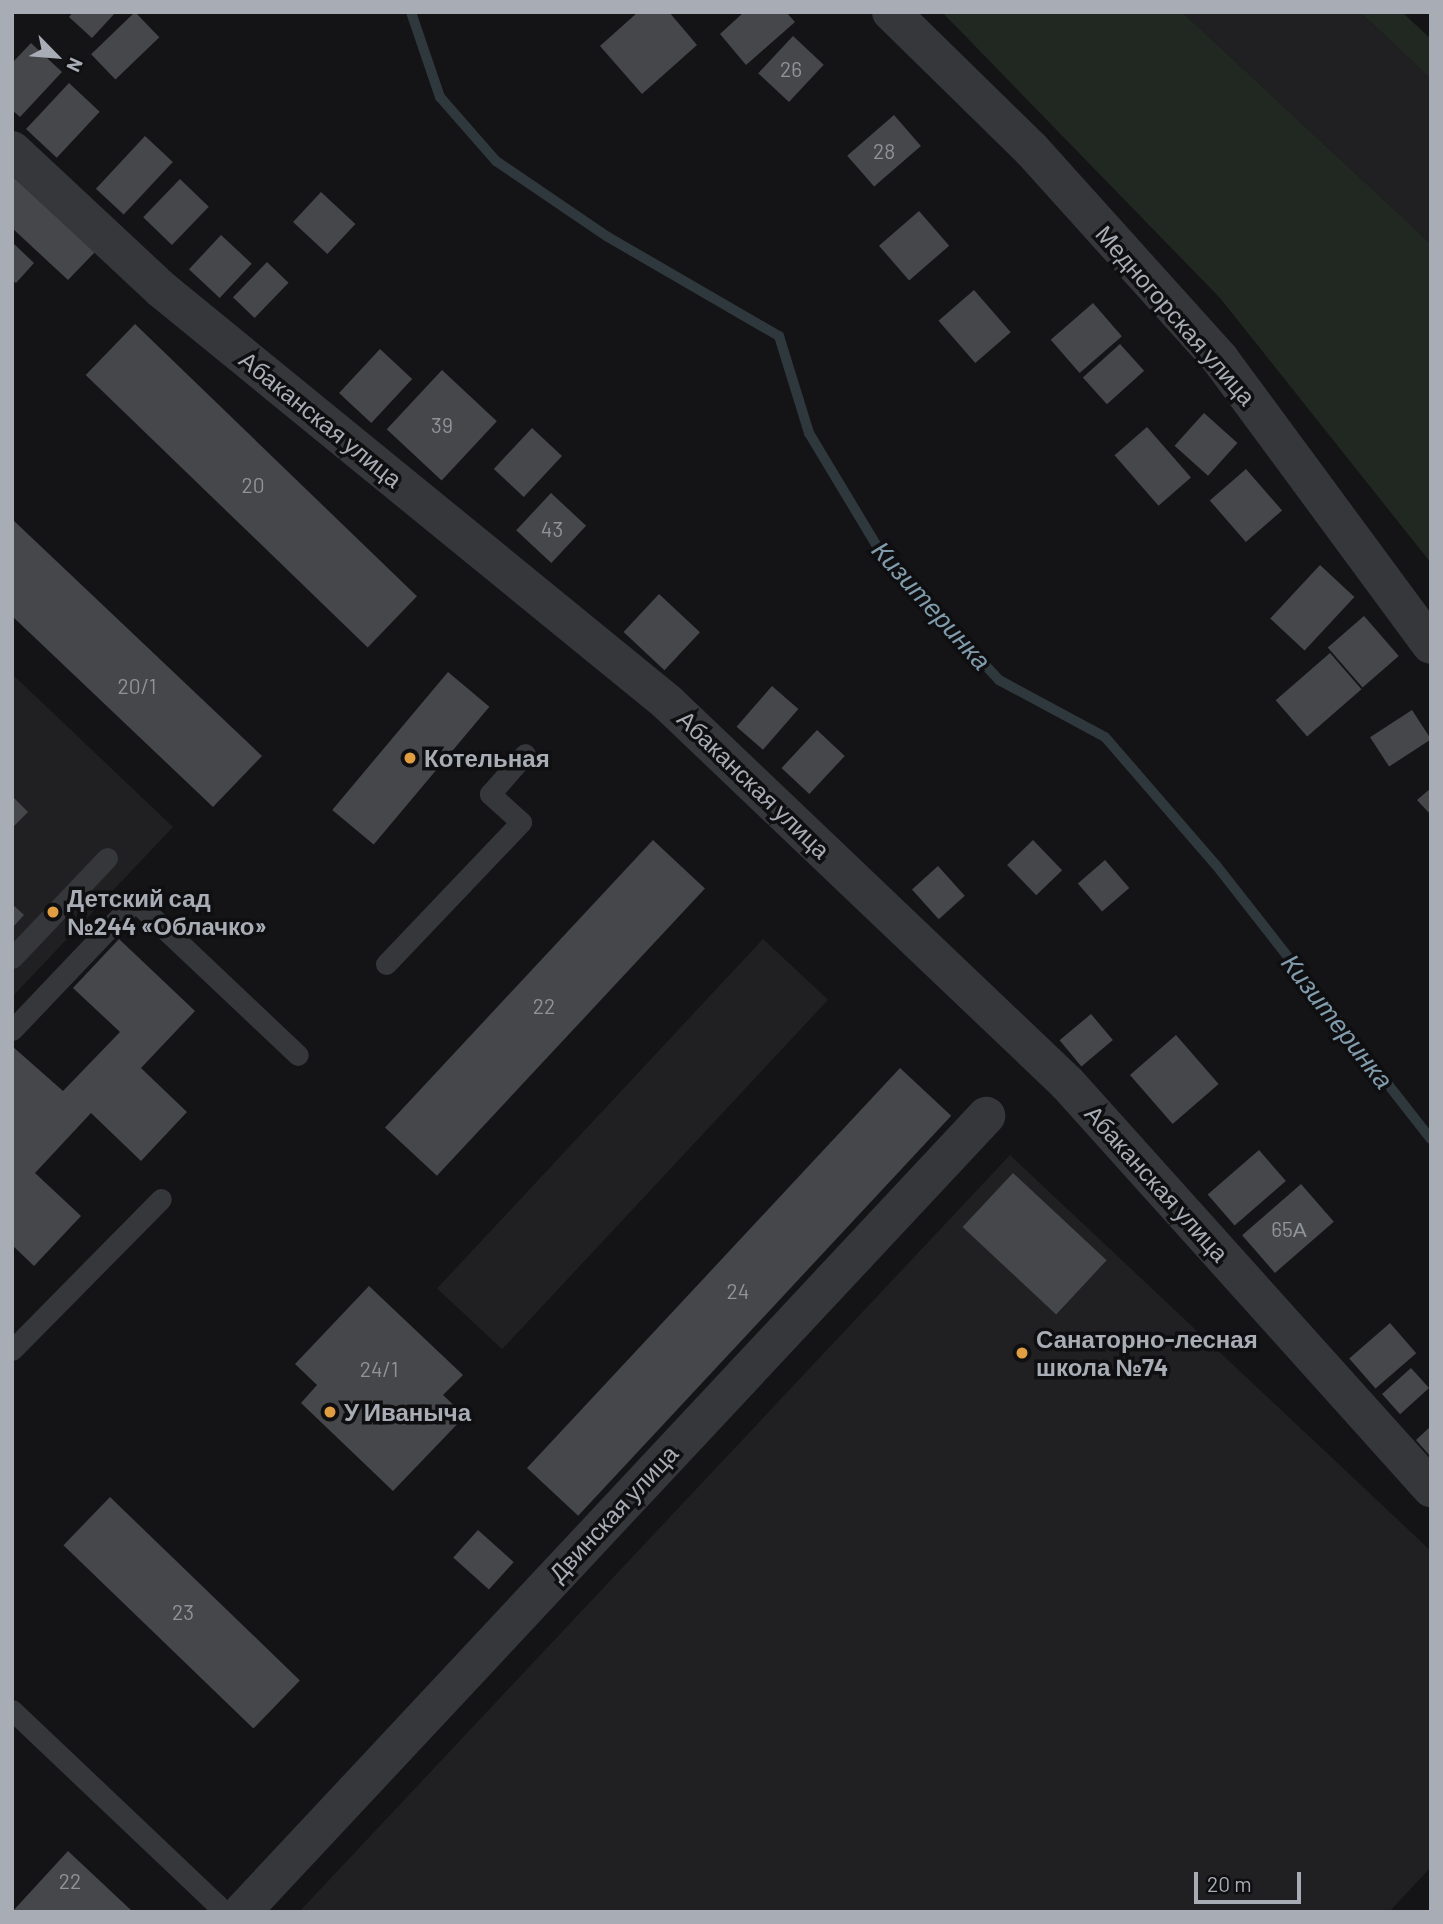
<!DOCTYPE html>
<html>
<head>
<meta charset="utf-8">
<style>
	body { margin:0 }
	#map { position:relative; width:1443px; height:1924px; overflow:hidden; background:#141416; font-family:Barlow,sans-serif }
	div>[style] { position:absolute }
	.built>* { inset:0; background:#202022; transform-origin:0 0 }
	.green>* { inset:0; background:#212821 }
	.stream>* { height:10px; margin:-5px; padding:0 5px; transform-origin:5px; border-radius:5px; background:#2f383d }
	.building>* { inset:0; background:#46474b; transform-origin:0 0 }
	.service>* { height:21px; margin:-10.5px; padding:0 10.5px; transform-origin:10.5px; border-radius:10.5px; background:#35373a }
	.minor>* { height:38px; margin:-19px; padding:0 19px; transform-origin:19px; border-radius:19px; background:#35373a }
	.dots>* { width:19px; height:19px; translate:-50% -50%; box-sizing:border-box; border:4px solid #0f0f11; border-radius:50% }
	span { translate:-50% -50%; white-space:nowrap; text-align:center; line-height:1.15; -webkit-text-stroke:7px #0f0f11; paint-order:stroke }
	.number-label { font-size:21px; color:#8f939a }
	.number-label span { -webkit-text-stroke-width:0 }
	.street-label { font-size:24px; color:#a7acb5 }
	.poi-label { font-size:24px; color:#a7acb5; font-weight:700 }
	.left { translate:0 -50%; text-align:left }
	.water-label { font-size:26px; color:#819cac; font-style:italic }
	.frame { position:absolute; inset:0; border:14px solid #a7acb5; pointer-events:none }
	.north { position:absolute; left:21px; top:21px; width:70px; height:70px; -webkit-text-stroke:5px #0f0f11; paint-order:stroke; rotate:115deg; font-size:19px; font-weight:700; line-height:28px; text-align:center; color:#a7acb5 }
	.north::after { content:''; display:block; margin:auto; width:24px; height:32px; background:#a7acb5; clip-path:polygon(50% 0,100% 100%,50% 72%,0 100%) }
	.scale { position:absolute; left:1194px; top:1872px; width:107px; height:32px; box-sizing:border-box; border:4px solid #a7acb5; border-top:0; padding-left:9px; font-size:21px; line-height:24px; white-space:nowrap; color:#a7acb5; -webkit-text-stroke:5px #0f0f11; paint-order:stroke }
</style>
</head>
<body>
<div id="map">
	<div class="built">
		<i style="clip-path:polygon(1182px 12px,1360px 12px,1431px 79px,1431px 244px)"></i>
		<i style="clip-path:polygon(12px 674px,173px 827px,12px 997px)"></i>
		<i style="left:763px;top:939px;width:89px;height:478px;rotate:43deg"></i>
		<i style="clip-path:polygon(1010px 1155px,1431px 1551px,1431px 1867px,1389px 1912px,299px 1912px)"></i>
	</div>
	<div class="green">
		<i style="clip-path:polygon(942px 12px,1182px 12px,1431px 244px,1431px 563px,1220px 298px)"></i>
		<i style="clip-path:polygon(1360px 12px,1402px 12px,1431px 39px,1431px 79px)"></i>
	</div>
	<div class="stream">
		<i style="left:411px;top:12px;width:90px;rotate:71.2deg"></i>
		<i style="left:440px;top:97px;width:85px;rotate:48.8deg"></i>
		<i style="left:496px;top:161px;width:135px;rotate:34.2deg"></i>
		<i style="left:608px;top:237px;width:198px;rotate:30.1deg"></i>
		<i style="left:779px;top:336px;width:102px;rotate:72.8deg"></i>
		<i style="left:809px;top:433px;width:138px;rotate:59deg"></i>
		<i style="left:880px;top:551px;width:176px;rotate:47.3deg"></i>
		<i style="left:999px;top:680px;width:120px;rotate:28.3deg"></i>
		<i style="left:1105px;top:737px;width:169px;rotate:49.1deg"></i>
		<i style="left:1216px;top:865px;width:348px;rotate:51.9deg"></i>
	</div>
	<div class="building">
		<i style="clip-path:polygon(73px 12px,116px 12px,92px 38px,69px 17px)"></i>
		<i style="left:135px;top:12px;width:35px;height:61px;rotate:46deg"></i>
		<i style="clip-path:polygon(638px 12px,669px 12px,697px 45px,642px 94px,600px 46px)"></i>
		<i style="clip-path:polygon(744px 12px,786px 12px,795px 22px,746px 65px,720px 34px)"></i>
		<i style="left:793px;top:36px;width:42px;height:51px;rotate:43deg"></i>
		<i style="clip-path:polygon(31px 43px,62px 72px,20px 117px,12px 110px,12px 63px)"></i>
		<i style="left:69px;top:83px;width:42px;height:63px;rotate:43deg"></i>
		<i style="left:894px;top:115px;width:41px;height:62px;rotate:49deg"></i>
		<i style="left:145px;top:136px;width:38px;height:72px;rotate:43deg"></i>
		<i style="clip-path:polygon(12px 176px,95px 252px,68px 280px,12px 228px)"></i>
		<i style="left:180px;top:179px;width:40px;height:53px;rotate:44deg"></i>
		<i style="left:321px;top:192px;width:47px;height:41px;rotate:43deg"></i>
		<i style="left:919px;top:211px;width:46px;height:53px;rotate:49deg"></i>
		<i style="left:221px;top:235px;width:42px;height:47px;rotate:43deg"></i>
		<i style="clip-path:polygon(12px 242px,34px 263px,16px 283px,12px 280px)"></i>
		<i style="left:267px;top:262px;width:30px;height:49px;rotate:44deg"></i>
		<i style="left:974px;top:290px;width:56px;height:47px;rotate:49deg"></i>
		<i style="left:1093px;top:303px;width:44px;height:56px;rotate:49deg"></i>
		<i style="left:135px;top:324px;width:392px;height:71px;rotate:44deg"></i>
		<i style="left:1120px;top:344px;width:36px;height:50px;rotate:48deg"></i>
		<i style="left:380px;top:349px;width:44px;height:60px;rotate:43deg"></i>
		<i style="left:442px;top:370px;width:75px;height:81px;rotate:43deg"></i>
		<i style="left:1204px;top:413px;width:45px;height:44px;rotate:42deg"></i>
		<i style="left:1147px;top:427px;width:67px;height:43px;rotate:49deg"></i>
		<i style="left:532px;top:428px;width:41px;height:56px;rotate:43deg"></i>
		<i style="left:1246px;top:469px;width:55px;height:48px;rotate:49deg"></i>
		<i style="left:551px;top:493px;width:48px;height:51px;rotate:43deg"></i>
		<i style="clip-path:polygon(12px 519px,262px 756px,213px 807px,12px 616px)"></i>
		<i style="left:1320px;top:565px;width:47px;height:73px;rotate:43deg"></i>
		<i style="left:659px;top:594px;width:56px;height:52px;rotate:43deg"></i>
		<i style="left:1364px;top:616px;width:53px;height:48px;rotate:49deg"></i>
		<i style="left:1330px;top:653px;width:48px;height:72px;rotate:49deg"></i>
		<i style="left:448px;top:672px;width:54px;height:180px;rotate:40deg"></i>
		<i style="left:772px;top:686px;width:35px;height:54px;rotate:41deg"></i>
		<i style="left:1412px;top:710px;width:35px;height:50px;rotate:57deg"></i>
		<i style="left:817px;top:730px;width:38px;height:52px;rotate:43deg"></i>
		<i style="clip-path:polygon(1431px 788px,1431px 815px,1417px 800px)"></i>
		<i style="clip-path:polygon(12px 796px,28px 812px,12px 828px)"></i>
		<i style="left:653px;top:840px;width:71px;height:393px;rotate:43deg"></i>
		<i style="left:1033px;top:840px;width:42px;height:36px;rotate:46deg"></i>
		<i style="left:1105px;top:860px;width:37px;height:36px;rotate:49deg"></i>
		<i style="left:938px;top:866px;width:40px;height:35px;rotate:48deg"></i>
		<i style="clip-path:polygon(12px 904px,24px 915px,12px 928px)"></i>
		<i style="clip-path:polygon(119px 939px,195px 1011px,141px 1068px,187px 1112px,141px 1161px,91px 1113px,35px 1173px,81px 1216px,34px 1266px,12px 1245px,12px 1046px,63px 1091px,120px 1032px,73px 988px)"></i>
		<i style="left:1091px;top:1014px;width:34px;height:41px;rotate:50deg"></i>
		<i style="left:1176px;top:1035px;width:65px;height:61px;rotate:49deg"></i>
		<i style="left:900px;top:1068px;width:70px;height:547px;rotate:43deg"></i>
		<i style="left:1259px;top:1150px;width:41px;height:68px;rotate:49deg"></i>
		<i style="left:1013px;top:1173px;width:128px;height:74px;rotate:43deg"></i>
		<i style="left:1301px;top:1184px;width:50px;height:78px;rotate:49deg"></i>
		<i style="clip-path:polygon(369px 1286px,463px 1375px,443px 1395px,465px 1416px,393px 1491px,301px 1403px,317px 1385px,295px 1364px)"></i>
		<i style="left:1390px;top:1323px;width:40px;height:54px;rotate:49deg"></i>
		<i style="left:1411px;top:1368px;width:27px;height:39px;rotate:48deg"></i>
		<i style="clip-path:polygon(1431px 1426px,1431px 1457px,1416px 1440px)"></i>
		<i style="left:110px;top:1497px;width:264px;height:67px;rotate:44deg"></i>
		<i style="left:478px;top:1530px;width:48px;height:37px;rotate:42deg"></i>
		<i style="clip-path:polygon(68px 1851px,133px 1912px,12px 1912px)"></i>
	</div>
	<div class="service">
		<i style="left:12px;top:958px;width:138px;rotate:-46.5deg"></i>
		<i style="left:386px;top:964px;width:196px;rotate:-46.4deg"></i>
		<i style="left:521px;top:822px;width:42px;rotate:-137.9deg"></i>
		<i style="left:490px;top:794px;width:53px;rotate:-48.8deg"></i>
		<i style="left:12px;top:1030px;width:178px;rotate:-46.4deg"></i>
		<i style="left:135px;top:901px;width:224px;rotate:43.4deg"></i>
		<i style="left:12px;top:1350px;width:212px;rotate:-45.4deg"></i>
		<i style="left:12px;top:1710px;width:294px;rotate:43.5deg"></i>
	</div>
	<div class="minor">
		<i style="left:891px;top:12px;width:196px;rotate:44.4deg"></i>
		<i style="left:1031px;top:149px;width:283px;rotate:48deg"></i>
		<i style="left:1220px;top:359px;width:355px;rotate:53.6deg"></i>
		<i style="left:12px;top:150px;width:204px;rotate:43deg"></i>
		<i style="left:161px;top:289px;width:653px;rotate:39.22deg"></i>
		<i style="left:667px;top:702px;width:552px;rotate:43.61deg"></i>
		<i style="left:1067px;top:1083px;width:545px;rotate:48.05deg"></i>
		<i style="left:242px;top:1912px;width:1090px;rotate:-46.93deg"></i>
	</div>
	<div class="dots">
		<i style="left:410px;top:758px;background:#e09d42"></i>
		<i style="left:53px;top:912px;background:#e09d42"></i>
		<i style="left:1022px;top:1353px;background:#e09d42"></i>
		<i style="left:330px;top:1412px;background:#e09d42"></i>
	</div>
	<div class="number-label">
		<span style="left:791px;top:69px">26</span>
		<span style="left:884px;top:151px">28</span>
		<span style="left:442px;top:425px">39</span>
		<span style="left:253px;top:485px">20</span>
		<span style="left:552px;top:529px">43</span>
		<span style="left:137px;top:686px">20/1</span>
		<span style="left:544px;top:1006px">22</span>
		<span style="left:1289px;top:1229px">65А</span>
		<span style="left:738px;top:1291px">24</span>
		<span style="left:379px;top:1369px">24/1</span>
		<span style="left:183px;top:1612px">23</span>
		<span style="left:70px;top:1881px">22</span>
	</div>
	<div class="street-label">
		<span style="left:1176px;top:315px;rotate:49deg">Медногорская улица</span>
		<span style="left:321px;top:419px;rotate:39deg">Абаканская улица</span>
		<span style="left:754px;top:784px;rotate:44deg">Абаканская улица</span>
		<span style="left:1157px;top:1183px;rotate:48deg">Абаканская улица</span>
		<span style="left:613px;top:1513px;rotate:-47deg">Двинская улица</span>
	</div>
	<div class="poi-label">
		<span class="left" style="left:424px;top:758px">Котельная</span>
		<span class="left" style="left:67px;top:912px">Детский сад<br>№244 «Облачко»</span>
		<span class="left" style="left:1036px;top:1353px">Санаторно-лесная<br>школа №74</span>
		<span class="left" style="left:344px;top:1412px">У Иваныча</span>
	</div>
	<div class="water-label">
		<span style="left:932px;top:605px;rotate:48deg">Кизитеринка</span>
		<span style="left:1338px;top:1021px;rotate:52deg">Кизитеринка</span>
	</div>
	<div class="frame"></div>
	<div class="north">N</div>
	<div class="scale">20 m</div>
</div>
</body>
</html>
